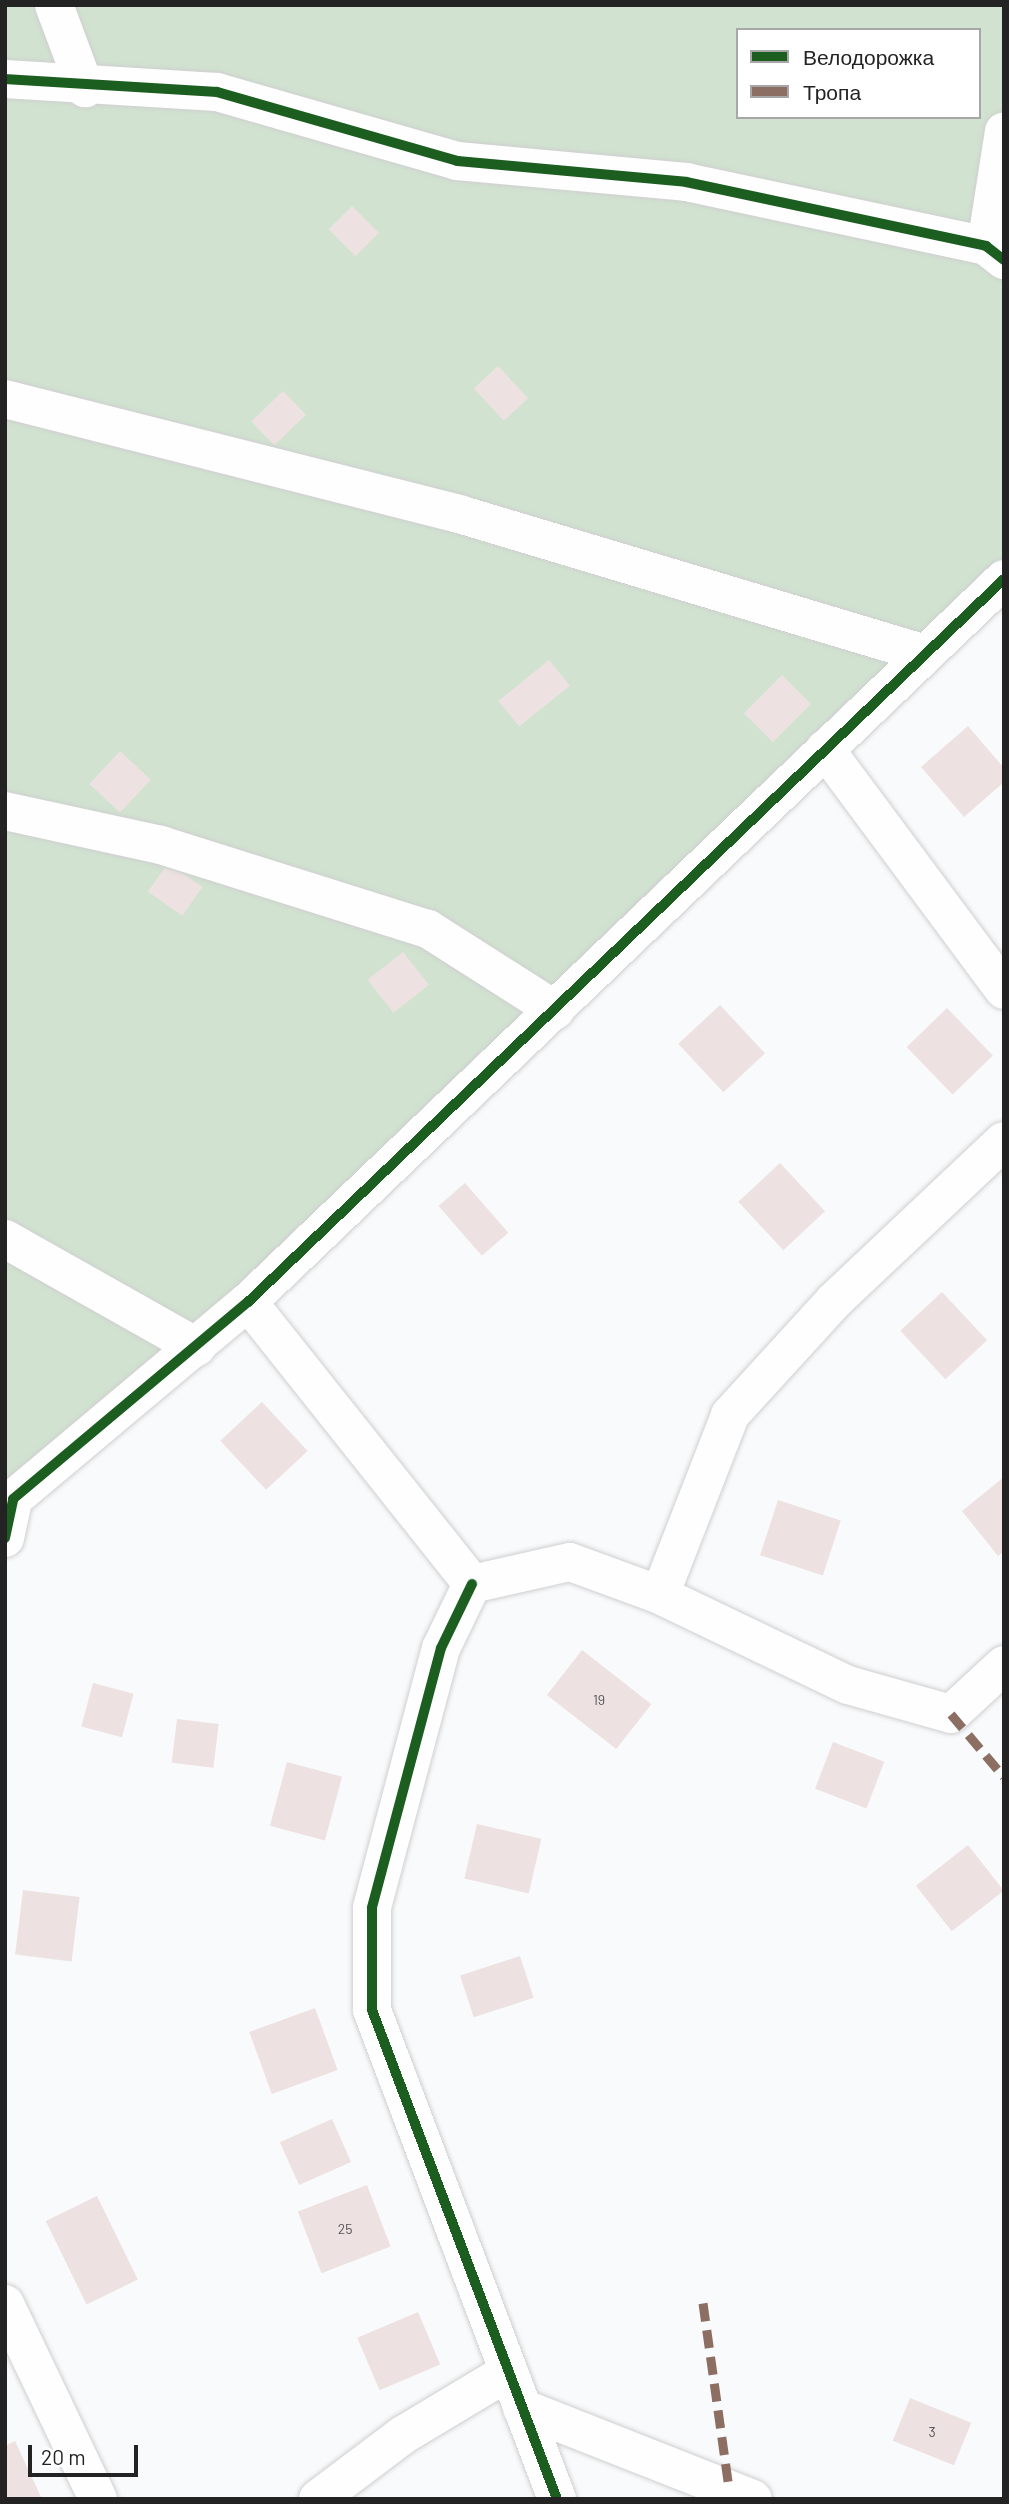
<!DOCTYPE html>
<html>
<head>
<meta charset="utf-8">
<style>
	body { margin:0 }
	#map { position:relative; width:1009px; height:2504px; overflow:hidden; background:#f9fafb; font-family:Barlow,sans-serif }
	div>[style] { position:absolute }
	.green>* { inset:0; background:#d1e3d0 }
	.building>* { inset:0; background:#ede2e1; transform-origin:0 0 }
	.roads { filter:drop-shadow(0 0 2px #cfcfd0) drop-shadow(0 0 2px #cfcfd0) }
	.minor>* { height:38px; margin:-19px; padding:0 19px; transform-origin:19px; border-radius:19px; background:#fefefe }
	.quiet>* { height:9px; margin-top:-4.5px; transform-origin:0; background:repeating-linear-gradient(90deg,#8d6e63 0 18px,transparent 0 27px) }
	.cycleway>* { height:10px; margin:-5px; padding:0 5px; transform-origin:5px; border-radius:5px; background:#1b5e20 }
	span { translate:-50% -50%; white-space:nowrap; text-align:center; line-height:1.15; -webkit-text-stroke:5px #fff; paint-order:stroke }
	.number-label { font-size:14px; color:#565454 }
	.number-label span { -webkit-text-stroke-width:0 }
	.frame { position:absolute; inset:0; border:7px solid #232324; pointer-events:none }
	.legend { position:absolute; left:736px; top:28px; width:245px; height:91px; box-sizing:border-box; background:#fff; border:2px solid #a7a7a7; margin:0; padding:9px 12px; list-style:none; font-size:21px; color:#232324 }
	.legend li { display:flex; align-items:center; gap:14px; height:35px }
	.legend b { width:35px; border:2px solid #a7a7a7 }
	.scale { position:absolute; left:28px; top:2445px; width:110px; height:32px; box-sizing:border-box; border:4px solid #232324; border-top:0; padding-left:9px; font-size:21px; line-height:24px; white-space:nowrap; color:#232324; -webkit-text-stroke:5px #fff; paint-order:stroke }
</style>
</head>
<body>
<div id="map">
	<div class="green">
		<i style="clip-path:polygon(evenodd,5px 5px,1004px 5px,1004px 579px,13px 1499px,5px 1538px,5px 5px,738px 30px,979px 30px,979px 117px,738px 117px,738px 30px)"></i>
	</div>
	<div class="building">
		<i style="left:352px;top:206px;width:38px;height:33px;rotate:45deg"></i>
		<i style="left:498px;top:366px;width:44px;height:33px;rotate:47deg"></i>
		<i style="left:283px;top:391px;width:33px;height:44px;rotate:46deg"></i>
		<i style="left:549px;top:660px;width:33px;height:65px;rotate:51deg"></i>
		<i style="left:782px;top:675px;width:41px;height:54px;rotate:45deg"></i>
		<i style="clip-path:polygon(968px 726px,1004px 768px,1004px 782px,964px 817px,921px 767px)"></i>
		<i style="left:120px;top:751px;width:42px;height:45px;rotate:43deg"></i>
		<i style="left:168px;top:863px;width:42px;height:35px;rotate:35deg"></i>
		<i style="left:403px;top:952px;width:42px;height:45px;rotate:52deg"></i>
		<i style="left:720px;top:1005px;width:66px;height:57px;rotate:47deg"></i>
		<i style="left:947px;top:1008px;width:66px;height:56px;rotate:46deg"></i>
		<i style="left:780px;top:1163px;width:66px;height:57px;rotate:47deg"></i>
		<i style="left:465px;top:1183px;width:66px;height:35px;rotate:49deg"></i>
		<i style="left:942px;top:1292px;width:66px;height:57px;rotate:47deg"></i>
		<i style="left:262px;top:1402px;width:67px;height:57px;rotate:47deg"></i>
		<i style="clip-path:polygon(1004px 1477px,1004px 1551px,998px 1556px,962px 1511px)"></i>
		<i style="left:778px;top:1500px;width:66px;height:58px;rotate:18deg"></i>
		<i style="left:582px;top:1650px;width:88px;height:57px;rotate:38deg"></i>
		<i style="left:93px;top:1683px;width:42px;height:45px;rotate:15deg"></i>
		<i style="left:177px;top:1719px;width:42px;height:44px;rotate:7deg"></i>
		<i style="left:833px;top:1742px;width:55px;height:50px;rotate:21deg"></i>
		<i style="left:287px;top:1762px;width:57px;height:66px;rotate:15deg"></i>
		<i style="left:477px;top:1824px;width:66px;height:56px;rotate:13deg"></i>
		<i style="left:968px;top:1845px;width:58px;height:66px;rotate:52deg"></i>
		<i style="left:23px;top:1890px;width:57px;height:65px;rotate:7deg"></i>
		<i style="left:520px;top:1956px;width:44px;height:63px;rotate:72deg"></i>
		<i style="left:315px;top:2008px;width:66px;height:70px;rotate:70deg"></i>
		<i style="left:332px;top:2119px;width:47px;height:57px;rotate:66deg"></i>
		<i style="left:367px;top:2185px;width:66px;height:74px;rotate:69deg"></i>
		<i style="left:97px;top:2196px;width:93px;height:57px;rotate:64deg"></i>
		<i style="left:418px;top:2312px;width:57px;height:66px;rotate:67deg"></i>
		<i style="left:910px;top:2398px;width:66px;height:46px;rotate:22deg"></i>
		<i style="clip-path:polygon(15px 2441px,42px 2499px,5px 2499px,5px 2446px)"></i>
	</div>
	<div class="roads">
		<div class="minor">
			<i style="left:54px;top:5px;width:89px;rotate:69.5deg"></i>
			<i style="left:5px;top:79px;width:212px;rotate:3.5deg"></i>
			<i style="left:217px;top:92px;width:250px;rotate:16deg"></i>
			<i style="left:457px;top:161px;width:230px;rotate:5.2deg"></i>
			<i style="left:686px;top:182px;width:307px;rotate:12deg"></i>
			<i style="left:986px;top:246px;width:23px;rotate:38deg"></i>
			<i style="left:986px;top:246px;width:116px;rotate:-81.1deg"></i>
			<i style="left:5px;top:399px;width:468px;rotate:14.2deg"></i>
			<i style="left:459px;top:514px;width:483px;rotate:16.7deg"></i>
			<i style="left:825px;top:749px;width:300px;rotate:53.4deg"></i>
			<i style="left:5px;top:811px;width:160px;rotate:12.3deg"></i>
			<i style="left:161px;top:845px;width:280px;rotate:17.5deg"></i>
			<i style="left:428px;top:929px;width:151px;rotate:32.5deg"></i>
			<i style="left:5px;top:1239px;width:220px;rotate:29.4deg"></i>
			<i style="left:248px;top:1302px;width:360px;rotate:51.5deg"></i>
			<i style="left:472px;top:1584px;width:100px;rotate:-12.7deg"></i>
			<i style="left:570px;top:1562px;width:96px;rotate:20.1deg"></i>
			<i style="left:660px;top:1595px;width:208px;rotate:25.6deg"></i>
			<i style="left:848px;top:1685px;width:107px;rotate:15.7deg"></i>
			<i style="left:951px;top:1714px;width:72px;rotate:-42.8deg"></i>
			<i style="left:5px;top:1538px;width:40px;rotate:-78deg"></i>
			<i style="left:13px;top:1499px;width:307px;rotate:-40deg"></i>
			<i style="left:248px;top:1302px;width:1046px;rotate:-43.72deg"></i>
			<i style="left:472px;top:1584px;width:71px;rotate:115.8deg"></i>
			<i style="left:441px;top:1648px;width:269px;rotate:104.9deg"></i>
			<i style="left:372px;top:1908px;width:102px;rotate:90deg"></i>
			<i style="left:372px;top:2010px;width:523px;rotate:69.28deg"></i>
			<i style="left:660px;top:1595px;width:193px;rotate:-68.7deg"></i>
			<i style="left:730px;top:1415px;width:154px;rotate:-47.6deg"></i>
			<i style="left:834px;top:1301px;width:233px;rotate:-43.3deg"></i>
			<i style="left:5px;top:2304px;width:216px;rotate:64.5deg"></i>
			<i style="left:522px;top:2408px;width:248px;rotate:21.5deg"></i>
			<i style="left:318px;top:2499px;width:106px;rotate:-37deg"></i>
			<i style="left:403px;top:2435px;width:122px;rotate:-31deg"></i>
		</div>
	</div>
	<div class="quiet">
		<i style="left:951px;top:1714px;width:82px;rotate:49.9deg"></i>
		<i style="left:703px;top:2303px;width:188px;rotate:82deg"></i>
	</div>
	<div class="cycleway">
		<i style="left:5px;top:79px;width:212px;rotate:3.5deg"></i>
		<i style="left:217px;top:92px;width:250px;rotate:16deg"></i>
		<i style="left:457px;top:161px;width:230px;rotate:5.2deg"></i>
		<i style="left:686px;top:182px;width:307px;rotate:12deg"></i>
		<i style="left:986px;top:246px;width:23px;rotate:38deg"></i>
		<i style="left:5px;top:1538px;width:40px;rotate:-78deg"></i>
		<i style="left:13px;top:1499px;width:307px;rotate:-40deg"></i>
		<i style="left:248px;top:1302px;width:1046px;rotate:-43.72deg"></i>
		<i style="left:472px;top:1584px;width:71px;rotate:115.8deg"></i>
		<i style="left:441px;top:1648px;width:269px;rotate:104.9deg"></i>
		<i style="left:372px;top:1908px;width:102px;rotate:90deg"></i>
		<i style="left:372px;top:2010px;width:523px;rotate:69.28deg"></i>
	</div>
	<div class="number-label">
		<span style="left:599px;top:1700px">19</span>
		<span style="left:345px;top:2229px">25</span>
		<span style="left:932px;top:2432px">3</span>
	</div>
	<div class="frame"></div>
	<ul class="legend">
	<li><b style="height:9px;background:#1b5e20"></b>Велодорожка</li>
	<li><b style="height:9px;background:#8d6e63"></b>Тропа</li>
	</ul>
	<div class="scale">20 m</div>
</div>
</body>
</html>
